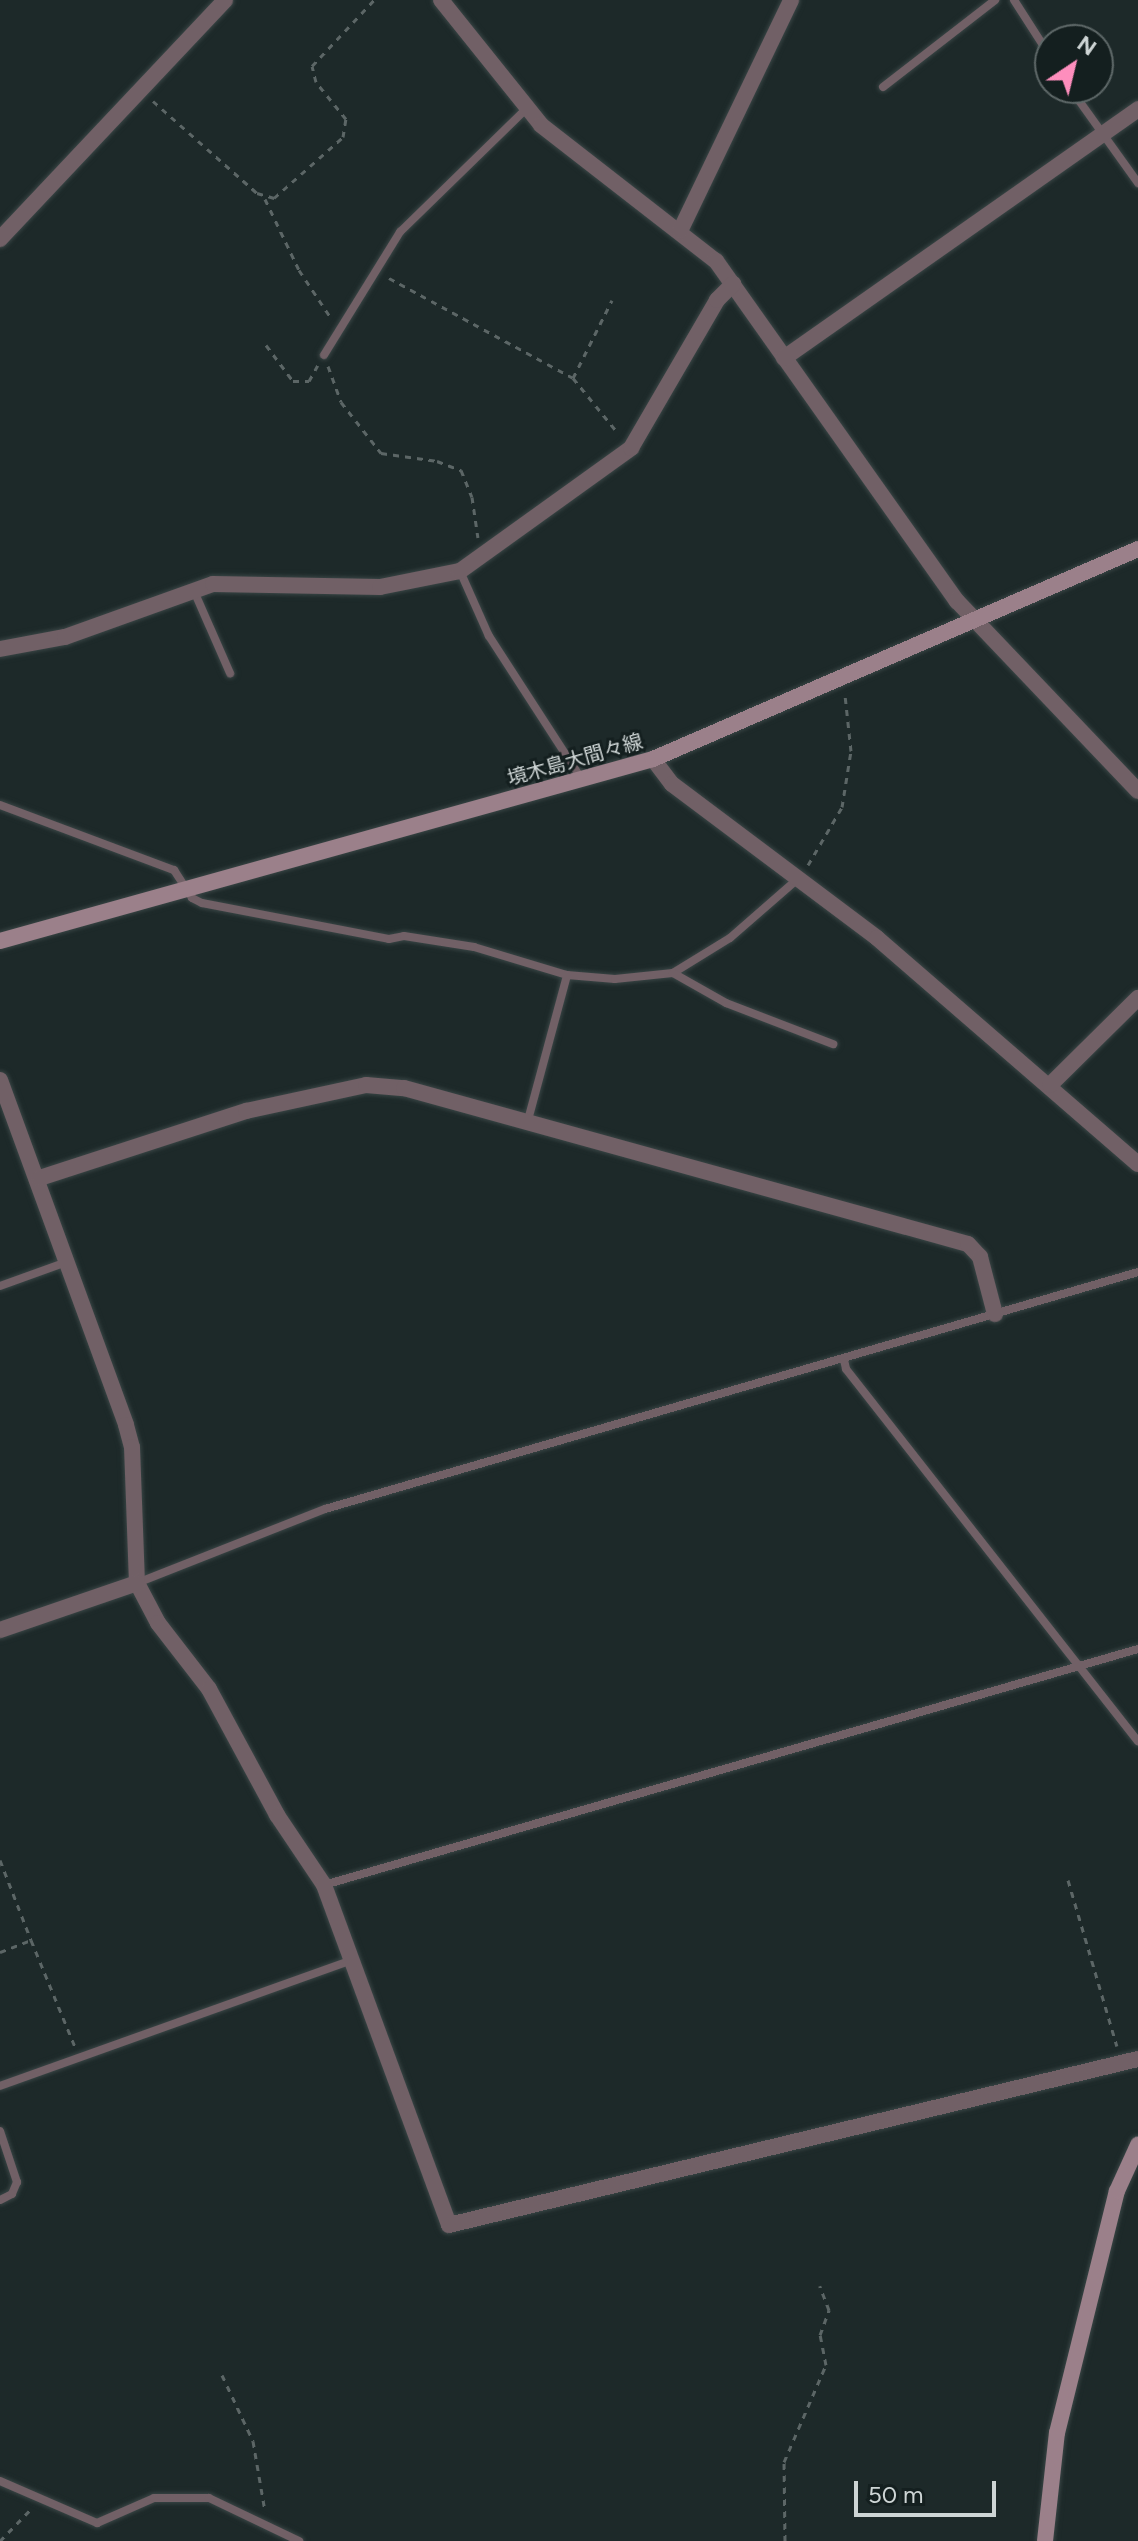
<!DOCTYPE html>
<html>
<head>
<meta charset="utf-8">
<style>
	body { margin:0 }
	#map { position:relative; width:1138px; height:2541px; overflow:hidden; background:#1d2929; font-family:Figtree,"Noto Sans JP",sans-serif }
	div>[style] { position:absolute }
	.path>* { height:3px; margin-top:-1.5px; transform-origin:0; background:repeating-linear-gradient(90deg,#5c6666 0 6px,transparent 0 12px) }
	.roads { filter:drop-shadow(0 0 2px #394545) drop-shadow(0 0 2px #394545) }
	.lane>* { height:8px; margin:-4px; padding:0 4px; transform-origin:4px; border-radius:4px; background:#716066 }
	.street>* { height:16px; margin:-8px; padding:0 8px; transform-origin:8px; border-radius:8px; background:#716066 }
	.secondary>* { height:16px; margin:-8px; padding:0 8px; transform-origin:8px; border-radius:8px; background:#9b808a }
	span { translate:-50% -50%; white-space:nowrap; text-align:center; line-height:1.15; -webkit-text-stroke:6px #141f1f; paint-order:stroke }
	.street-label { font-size:20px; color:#ced5d5 }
	.north { position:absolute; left:1034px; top:24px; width:80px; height:80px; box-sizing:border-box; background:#141f1f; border:2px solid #5e6868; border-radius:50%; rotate:35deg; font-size:22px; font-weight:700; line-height:32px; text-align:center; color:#ced5d5 }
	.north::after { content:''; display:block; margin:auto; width:28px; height:36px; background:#fe8ebd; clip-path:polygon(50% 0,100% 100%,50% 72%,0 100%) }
	.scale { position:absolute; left:854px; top:2481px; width:142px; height:36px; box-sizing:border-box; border:4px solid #ced5d5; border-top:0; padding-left:10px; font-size:24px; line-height:28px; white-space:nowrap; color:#ced5d5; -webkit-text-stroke:6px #141f1f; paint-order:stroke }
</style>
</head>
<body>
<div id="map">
	<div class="path">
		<i style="left:153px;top:101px;width:139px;rotate:41.5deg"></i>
		<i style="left:257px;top:193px;width:18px;rotate:16deg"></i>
		<i style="left:274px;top:198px;width:92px;rotate:-41.5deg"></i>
		<i style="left:343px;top:137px;width:18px;rotate:-81deg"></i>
		<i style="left:346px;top:119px;width:48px;rotate:-129deg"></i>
		<i style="left:316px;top:82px;width:16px;rotate:-104deg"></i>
		<i style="left:312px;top:66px;width:91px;rotate:-46.8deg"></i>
		<i style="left:265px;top:199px;width:79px;rotate:64.4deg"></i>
		<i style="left:299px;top:270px;width:58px;rotate:56.3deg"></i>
		<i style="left:389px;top:278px;width:209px;rotate:28.5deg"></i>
		<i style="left:573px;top:378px;width:71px;rotate:50.7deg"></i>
		<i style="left:266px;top:345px;width:45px;rotate:53.1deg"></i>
		<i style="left:293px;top:381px;width:16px"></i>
		<i style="left:309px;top:381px;width:18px;rotate:-61deg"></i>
		<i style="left:328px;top:366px;width:38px;rotate:70deg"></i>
		<i style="left:341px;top:402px;width:65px;rotate:51.9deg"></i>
		<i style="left:381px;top:453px;width:57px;rotate:8.1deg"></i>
		<i style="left:437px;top:461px;width:26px;rotate:21deg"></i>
		<i style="left:461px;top:470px;width:29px;rotate:68deg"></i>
		<i style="left:472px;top:497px;width:41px;rotate:81.7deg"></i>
		<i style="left:573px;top:378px;width:87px;rotate:-63.4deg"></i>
		<i style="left:808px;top:865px;width:67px;rotate:-59.6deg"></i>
		<i style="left:842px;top:807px;width:57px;rotate:-80.9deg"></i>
		<i style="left:851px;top:751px;width:56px;rotate:-96.1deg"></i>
		<i style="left:0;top:1860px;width:86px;rotate:68.8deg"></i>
		<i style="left:1068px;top:1880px;width:173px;rotate:73.6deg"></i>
		<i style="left:0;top:1952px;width:33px;rotate:-21deg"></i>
		<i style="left:31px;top:1940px;width:116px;rotate:67.6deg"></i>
		<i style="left:222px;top:2375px;width:73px;rotate:64.8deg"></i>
		<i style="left:253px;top:2441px;width:71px;rotate:80.3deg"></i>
		<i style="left:0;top:2541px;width:43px;rotate:-45.9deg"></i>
		<i style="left:785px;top:2541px;width:79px;rotate:-90.7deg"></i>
		<i style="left:784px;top:2462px;width:106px;rotate:-66.6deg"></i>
		<i style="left:826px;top:2365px;width:31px;rotate:-101deg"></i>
		<i style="left:820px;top:2335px;width:27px;rotate:-70deg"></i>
		<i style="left:829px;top:2310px;width:26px;rotate:-111deg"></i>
	</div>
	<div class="roads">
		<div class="lane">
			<i style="left:1014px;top:0;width:67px;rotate:57.3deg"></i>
			<i style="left:883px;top:87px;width:142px;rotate:-37.8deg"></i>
			<i style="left:1070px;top:88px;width:117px;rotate:54.4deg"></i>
			<i style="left:324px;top:355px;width:145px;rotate:-58.3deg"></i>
			<i style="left:400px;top:232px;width:177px;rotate:-44.3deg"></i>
			<i style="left:460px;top:571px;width:71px;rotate:66deg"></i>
			<i style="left:489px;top:636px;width:171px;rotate:57.1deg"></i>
			<i style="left:194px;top:591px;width:90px;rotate:66.3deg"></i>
			<i style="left:0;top:805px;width:186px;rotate:20.5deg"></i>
			<i style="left:174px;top:870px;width:33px;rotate:57deg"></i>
			<i style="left:192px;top:898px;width:11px;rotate:27deg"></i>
			<i style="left:202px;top:903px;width:190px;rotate:10.9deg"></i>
			<i style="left:389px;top:939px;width:15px;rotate:-11deg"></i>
			<i style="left:404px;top:936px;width:71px;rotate:8.9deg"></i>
			<i style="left:474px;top:947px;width:97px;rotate:16.8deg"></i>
			<i style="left:567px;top:975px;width:48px;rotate:4.8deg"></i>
			<i style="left:615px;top:979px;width:58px;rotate:-5.9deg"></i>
			<i style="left:673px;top:973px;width:67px;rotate:-31.6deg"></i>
			<i style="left:730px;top:938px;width:93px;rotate:-41.1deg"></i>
			<i style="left:673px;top:973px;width:61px;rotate:29.5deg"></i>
			<i style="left:726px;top:1003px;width:115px;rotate:21deg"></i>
			<i style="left:528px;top:1120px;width:150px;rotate:-74.9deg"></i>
			<i style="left:0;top:1286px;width:73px;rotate:-19.9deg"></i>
			<i style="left:844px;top:1360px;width:9px;rotate:77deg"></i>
			<i style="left:846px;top:1369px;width:473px;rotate:51.9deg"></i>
			<i style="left:137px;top:1583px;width:202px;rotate:-21.5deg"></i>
			<i style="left:325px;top:1509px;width:847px;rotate:-16.25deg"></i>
			<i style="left:324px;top:1885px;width:848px;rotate:-16.17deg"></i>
			<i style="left:0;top:2086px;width:373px;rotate:-19.7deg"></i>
			<i style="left:0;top:2131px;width:54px;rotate:71.6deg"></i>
			<i style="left:17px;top:2182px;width:13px;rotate:113deg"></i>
			<i style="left:12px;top:2194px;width:13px;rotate:153deg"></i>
			<i style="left:0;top:2481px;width:106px;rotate:23.4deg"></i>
			<i style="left:97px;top:2523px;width:62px;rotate:-23.7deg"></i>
			<i style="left:154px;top:2498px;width:55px"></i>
			<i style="left:209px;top:2498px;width:100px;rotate:25.5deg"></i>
		</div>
		<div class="street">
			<i style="left:441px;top:0;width:160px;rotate:51.3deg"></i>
			<i style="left:541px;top:125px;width:222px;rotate:37.9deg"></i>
			<i style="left:716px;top:261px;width:417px;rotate:54.7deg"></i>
			<i style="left:957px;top:601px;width:262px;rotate:46.4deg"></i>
			<i style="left:680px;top:231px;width:256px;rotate:-64.3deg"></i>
			<i style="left:0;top:239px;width:328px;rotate:-46.7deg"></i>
			<i style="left:784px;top:358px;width:433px;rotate:-35.1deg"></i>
			<i style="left:0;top:649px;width:66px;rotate:-10.5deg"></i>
			<i style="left:65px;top:637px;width:157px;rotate:-19.7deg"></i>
			<i style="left:213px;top:584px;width:167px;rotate:1deg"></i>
			<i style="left:380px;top:587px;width:82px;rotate:-11.3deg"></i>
			<i style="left:460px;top:571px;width:211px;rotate:-35.7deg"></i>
			<i style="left:631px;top:448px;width:171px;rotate:-59.8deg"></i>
			<i style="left:717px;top:300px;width:23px;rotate:-45deg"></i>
			<i style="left:653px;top:759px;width:31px;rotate:53deg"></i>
			<i style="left:672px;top:784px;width:256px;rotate:36.9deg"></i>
			<i style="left:877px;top:938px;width:345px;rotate:40.9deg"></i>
			<i style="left:0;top:1080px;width:367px;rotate:69.9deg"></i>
			<i style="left:126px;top:1425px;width:23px;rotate:75deg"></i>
			<i style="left:132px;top:1447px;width:136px;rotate:87.9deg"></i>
			<i style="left:137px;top:1583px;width:45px;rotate:62.3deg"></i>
			<i style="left:158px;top:1623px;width:83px;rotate:52.3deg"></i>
			<i style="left:209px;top:1689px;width:143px;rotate:61.6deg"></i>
			<i style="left:277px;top:1815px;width:84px;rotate:56.1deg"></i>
			<i style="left:324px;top:1885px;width:362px;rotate:69.8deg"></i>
			<i style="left:449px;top:2225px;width:709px;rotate:-13.55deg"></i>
			<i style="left:1050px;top:1085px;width:124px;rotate:-44.7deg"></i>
			<i style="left:40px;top:1178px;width:217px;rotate:-18deg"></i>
			<i style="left:246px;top:1111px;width:123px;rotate:-12.2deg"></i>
			<i style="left:366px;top:1085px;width:38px;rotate:5deg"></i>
			<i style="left:404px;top:1088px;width:585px;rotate:15.46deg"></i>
			<i style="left:968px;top:1244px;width:18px;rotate:47deg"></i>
			<i style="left:980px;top:1257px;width:59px;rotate:75.3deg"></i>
			<i style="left:0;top:1630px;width:145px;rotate:-18.9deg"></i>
		</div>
		<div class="secondary">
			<i style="left:0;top:941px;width:678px;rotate:-15.57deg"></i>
			<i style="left:653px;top:759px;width:529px;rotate:-23.41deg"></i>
			<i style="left:1045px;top:2541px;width:109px;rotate:-83.7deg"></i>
			<i style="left:1057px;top:2433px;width:249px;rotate:-76.1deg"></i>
			<i style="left:1117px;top:2191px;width:51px;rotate:-65.5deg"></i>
		</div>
	</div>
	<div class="street-label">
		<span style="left:575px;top:760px;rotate:-16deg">境木島大間々線</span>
	</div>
	<div class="north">N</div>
	<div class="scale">50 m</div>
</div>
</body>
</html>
